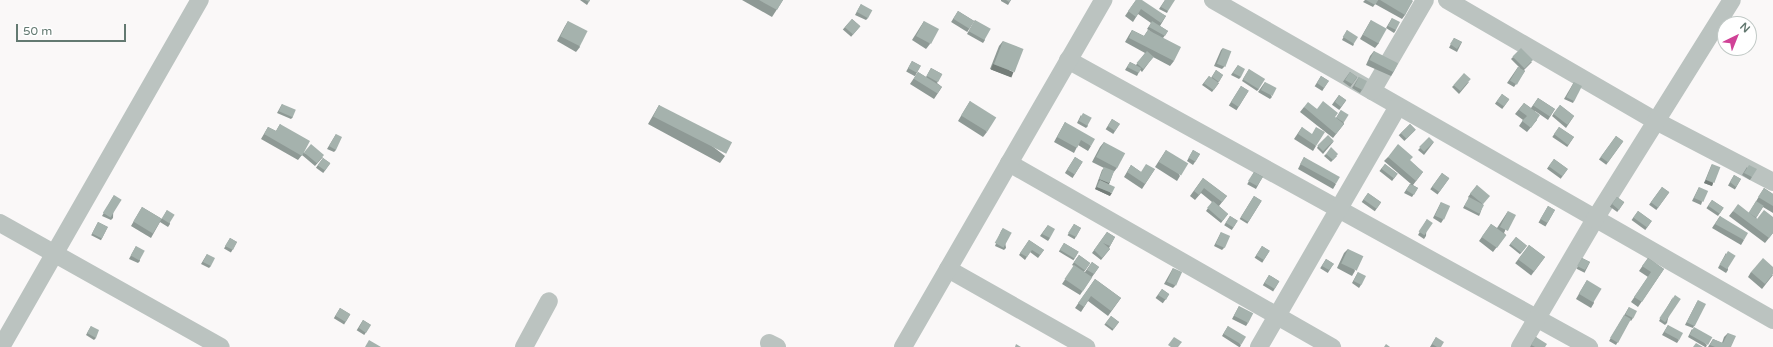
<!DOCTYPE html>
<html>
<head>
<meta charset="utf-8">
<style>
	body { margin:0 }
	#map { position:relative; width:1773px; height:347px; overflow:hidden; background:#faf8f8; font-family:"Varela Round",sans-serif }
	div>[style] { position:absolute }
	.minor>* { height:18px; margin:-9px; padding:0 9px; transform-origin:9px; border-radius:9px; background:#bbc3c0 }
	.wall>* { inset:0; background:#8e9995; transform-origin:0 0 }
	.shaded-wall>* { inset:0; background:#747d79; transform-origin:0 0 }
	.building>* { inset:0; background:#a5b2ad; transform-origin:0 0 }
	span { translate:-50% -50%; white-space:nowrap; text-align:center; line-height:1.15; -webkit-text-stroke:4px #fff; paint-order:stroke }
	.north { position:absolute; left:1717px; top:16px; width:40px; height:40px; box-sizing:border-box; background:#fff; border:1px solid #c1c9c6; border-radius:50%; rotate:43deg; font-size:11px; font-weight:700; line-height:16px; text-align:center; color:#637971 }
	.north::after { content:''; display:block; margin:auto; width:14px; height:18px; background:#d04297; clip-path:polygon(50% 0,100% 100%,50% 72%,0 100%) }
	.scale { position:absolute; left:16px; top:24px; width:110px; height:18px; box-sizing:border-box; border:2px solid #637971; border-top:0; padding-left:5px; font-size:12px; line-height:14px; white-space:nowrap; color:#637971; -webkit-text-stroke:3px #fff; paint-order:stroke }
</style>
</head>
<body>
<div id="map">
	<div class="minor">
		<i style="left:1213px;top:0;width:645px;rotate:29.74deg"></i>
		<i style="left:1447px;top:0;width:241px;rotate:30.1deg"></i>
		<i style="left:1656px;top:121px;width:132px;rotate:27.5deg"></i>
		<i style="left:1068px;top:60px;width:595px;rotate:28.85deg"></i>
		<i style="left:1372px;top:91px;width:105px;rotate:-59.8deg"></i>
		<i style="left:1009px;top:163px;width:372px;rotate:29.7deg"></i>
		<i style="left:0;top:223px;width:253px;rotate:29.3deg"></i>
		<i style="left:948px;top:269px;width:159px;rotate:29.5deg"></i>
		<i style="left:769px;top:343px;width:9px;rotate:27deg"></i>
		<i style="left:1px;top:347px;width:400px;rotate:-60.2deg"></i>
		<i style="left:524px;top:347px;width:52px;rotate:-61.5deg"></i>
		<i style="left:903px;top:347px;width:401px;rotate:-60deg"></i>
		<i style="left:1259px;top:347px;width:278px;rotate:-60deg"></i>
		<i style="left:1520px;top:347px;width:148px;rotate:-59.6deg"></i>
		<i style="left:1595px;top:219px;width:258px;rotate:-58deg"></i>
	</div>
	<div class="wall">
		<i style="clip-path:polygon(580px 0,590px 0,587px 5px)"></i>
		<i style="clip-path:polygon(742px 0,783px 0,772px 17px)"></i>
		<i style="clip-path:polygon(1001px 0,1011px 0,1008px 5px,1001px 1px)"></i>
		<i style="clip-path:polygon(1136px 0,1166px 16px,1160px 26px,1168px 31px,1163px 38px,1174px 61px,1170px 66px,1153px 57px,1142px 72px,1140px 70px,1137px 76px,1125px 70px,1130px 62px,1136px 65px,1145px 53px,1125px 42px,1129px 35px,1132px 30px,1144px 36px,1148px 30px,1153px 33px,1147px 29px,1151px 23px,1138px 14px,1133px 22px,1125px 16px)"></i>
		<i style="clip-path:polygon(1165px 0,1168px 11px,1167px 13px,1159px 9px)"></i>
		<i style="clip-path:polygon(1365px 0,1378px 0,1373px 7px,1363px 2px)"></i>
		<i style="clip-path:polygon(1378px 0,1412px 0,1405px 15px,1402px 19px,1375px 4px)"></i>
		<i style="clip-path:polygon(861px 4px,868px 18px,866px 20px,855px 15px)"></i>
		<i style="left:958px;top:11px;width:19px;height:13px;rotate:32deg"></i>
		<i style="clip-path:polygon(1392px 18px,1396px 30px,1394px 33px,1386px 28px)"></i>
		<i style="left:852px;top:19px;width:11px;height:14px;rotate:41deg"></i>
		<i style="clip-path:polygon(975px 20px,985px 40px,983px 43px,967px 34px)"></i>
		<i style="clip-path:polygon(1371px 20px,1379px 43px,1375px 48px,1360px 39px)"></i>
		<i style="clip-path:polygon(568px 21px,580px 47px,576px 52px,557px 41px,565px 26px)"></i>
		<i style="clip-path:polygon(924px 21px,930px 44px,926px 49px,912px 40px)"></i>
		<i style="clip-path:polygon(1347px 30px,1354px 44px,1353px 46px,1342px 40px)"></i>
		<i style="left:1454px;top:38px;width:9px;height:11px;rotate:27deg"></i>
		<i style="clip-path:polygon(1003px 41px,1011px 77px,990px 69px,999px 46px)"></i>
		<i style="clip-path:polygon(1223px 48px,1224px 67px,1222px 69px,1214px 66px,1221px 50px)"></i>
		<i style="clip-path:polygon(1374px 51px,1394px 71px,1391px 76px,1366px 65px,1370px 56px)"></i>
		<i style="clip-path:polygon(1513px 57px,1532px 62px,1524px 70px,1525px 71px,1514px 87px,1507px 83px,1518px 67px,1520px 68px,1511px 59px)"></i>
		<i style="left:912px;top:61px;width:10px;height:12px;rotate:29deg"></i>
		<i style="clip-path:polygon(1238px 65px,1241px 77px,1239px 79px,1231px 75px)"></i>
		<i style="clip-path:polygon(931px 68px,942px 74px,937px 83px,942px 87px,934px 99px,910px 84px,918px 72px,926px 77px)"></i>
		<i style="clip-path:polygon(1249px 69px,1259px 89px,1257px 91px,1242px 81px)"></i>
		<i style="clip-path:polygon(1216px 70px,1223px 75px,1218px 83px,1219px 83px,1212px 92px,1202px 85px,1209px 76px,1211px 78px)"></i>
		<i style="left:1350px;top:72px;width:9px;height:12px;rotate:36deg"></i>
		<i style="left:1321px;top:76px;width:9px;height:12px;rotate:32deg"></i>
		<i style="clip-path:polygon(1359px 77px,1362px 90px,1360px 93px,1352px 88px)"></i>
		<i style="clip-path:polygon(1265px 82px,1272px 97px,1270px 99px,1258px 92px)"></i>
		<i style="clip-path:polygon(1469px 82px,1459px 94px,1452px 87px,1454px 85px)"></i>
		<i style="clip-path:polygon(1574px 82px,1574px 101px,1573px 103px,1564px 99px)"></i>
		<i style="left:1241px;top:86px;width:9px;height:23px;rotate:32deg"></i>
		<i style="left:1502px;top:94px;width:9px;height:12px;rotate:36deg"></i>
		<i style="left:1339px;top:95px;width:9px;height:12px;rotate:36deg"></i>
		<i style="clip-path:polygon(1538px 98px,1555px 109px,1548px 120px,1535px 111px,1537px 120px,1527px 132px,1519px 126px,1523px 120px,1515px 114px,1524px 103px,1531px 108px)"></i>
		<i style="clip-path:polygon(970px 101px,987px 132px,983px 137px,958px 121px)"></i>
		<i style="clip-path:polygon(282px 104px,293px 117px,291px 119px,277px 113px)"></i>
		<i style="clip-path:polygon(659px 105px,725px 156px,720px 163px,648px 124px,655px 112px)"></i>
		<i style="clip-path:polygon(1560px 105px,1574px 116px,1566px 128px,1552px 116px)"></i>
		<i style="clip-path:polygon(1304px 107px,1317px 109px,1336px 118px,1341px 110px,1344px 124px,1333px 138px,1300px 112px)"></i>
		<i style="clip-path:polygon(1081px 115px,1088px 126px,1086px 128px,1077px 123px)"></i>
		<i style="left:1112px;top:119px;width:9px;height:12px;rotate:32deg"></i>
		<i style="clip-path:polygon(1065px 122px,1091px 146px,1088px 151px,1078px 145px,1074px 153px,1054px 142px)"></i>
		<i style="clip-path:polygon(280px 124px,304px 153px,323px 157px,315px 166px,302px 155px,298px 160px,261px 139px,268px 127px,276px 131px)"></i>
		<i style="left:1410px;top:124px;width:8px;height:16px;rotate:45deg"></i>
		<i style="clip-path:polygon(1302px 127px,1316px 146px,1313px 151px,1294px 139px)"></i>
		<i style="left:1559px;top:127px;width:18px;height:12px;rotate:34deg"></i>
		<i style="clip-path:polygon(336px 134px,336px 150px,334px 152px,327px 149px)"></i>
		<i style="left:1616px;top:136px;width:9px;height:29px;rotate:36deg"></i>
		<i style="clip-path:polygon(1334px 141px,1323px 154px,1317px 148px,1318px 146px)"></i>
		<i style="clip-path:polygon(1104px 142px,1117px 168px,1113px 173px,1109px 184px,1110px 196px,1095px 189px,1102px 170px,1104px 168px,1092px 162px,1100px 147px)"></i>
		<i style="clip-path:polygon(1434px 142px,1424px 155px,1418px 150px,1420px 148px)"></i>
		<i style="clip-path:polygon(1166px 150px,1180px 176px,1177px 181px,1155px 167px)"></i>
		<i style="clip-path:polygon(1193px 150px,1200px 154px,1193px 165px,1187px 161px)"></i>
		<i style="clip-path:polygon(1326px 154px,1337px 156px,1331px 162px,1324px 156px)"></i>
		<i style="left:1075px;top:157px;width:9px;height:19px;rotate:32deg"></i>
		<i style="clip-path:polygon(1304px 157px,1336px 184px,1333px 189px,1298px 169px)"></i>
		<i style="clip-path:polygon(1388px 157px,1410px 161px,1423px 172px,1413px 185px,1418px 188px,1412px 197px,1404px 193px,1410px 184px,1411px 184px,1384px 161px)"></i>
		<i style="left:323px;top:158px;width:9px;height:12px;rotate:36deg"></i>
		<i style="left:1554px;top:159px;width:17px;height:12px;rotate:36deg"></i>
		<i style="left:1385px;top:164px;width:16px;height:9px;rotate:38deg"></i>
		<i style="clip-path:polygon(1712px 164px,1713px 183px,1712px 186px,1704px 183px,1711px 166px)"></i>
		<i style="clip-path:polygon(1131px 165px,1141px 172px,1155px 169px,1142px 189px,1124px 177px)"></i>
		<i style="clip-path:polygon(1747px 167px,1752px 177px,1750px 180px,1742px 175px)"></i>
		<i style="left:1254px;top:172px;width:10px;height:14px;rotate:29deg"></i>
		<i style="left:1442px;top:173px;width:9px;height:20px;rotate:36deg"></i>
		<i style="left:1734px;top:175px;width:8px;height:12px;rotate:30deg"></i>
		<i style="clip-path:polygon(1203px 178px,1227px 196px,1219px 206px,1228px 214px,1221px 223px,1206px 211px,1212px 202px,1201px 193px,1195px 200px,1190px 196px)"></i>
		<i style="clip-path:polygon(1477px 185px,1483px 205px,1480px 214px,1479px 216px,1463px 208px,1469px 198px,1468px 197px)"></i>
		<i style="left:1662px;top:187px;width:9px;height:22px;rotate:36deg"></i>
		<i style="clip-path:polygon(1699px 187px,1702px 202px,1701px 205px,1692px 201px)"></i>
		<i style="clip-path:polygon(1764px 188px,1773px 194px,1773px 213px,1763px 207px,1756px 218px,1773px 233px,1765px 243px,1729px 216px,1733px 211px,1749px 213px)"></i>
		<i style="left:1368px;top:193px;width:16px;height:11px;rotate:35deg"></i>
		<i style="clip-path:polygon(114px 195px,113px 218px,111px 220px,102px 216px)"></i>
		<i style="left:1254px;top:196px;width:9px;height:27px;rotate:32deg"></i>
		<i style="left:1617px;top:197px;width:9px;height:12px;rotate:36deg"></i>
		<i style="left:1712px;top:200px;width:14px;height:10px;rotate:34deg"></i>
		<i style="clip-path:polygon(1441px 202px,1443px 220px,1441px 223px,1433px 218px)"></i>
		<i style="left:1548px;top:206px;width:8px;height:19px;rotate:30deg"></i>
		<i style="clip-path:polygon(142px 207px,162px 219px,167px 210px,170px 224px,168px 227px,160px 222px,151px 238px,131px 226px)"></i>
		<i style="clip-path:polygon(1508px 211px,1505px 231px,1504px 233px,1506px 235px,1493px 252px,1479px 241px,1491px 224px,1497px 228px)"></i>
		<i style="left:1638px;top:211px;width:17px;height:11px;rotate:36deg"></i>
		<i style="left:1230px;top:216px;width:9px;height:11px;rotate:32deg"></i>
		<i style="clip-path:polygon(1720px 216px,1744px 240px,1741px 245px,1712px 228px)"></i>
		<i style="clip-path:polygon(1427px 219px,1426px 236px,1424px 239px,1418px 235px)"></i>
		<i style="left:98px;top:222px;width:11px;height:15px;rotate:27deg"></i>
		<i style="left:1074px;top:224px;width:8px;height:13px;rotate:30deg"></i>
		<i style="clip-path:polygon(1048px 225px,1050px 238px,1048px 241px,1040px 236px)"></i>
		<i style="clip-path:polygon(1003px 228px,1006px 248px,1004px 250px,995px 246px,1001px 231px)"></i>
		<i style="clip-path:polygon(1107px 232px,1115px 237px,1109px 248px,1110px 249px,1101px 260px,1092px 253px)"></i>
		<i style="clip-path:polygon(1221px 232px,1224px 248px,1222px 250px,1214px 246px)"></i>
		<i style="left:1516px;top:237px;width:14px;height:11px;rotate:39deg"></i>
		<i style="left:230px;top:238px;width:8px;height:12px;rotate:30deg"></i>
		<i style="clip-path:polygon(1029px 240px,1044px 250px,1038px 258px,1030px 252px,1025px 260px,1019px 255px)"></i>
		<i style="left:1064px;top:243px;width:17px;height:10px;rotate:31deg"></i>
		<i style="left:1529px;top:245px;width:20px;height:23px;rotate:37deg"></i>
		<i style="clip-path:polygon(136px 246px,140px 261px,138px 263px,129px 259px)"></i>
		<i style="left:1262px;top:246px;width:9px;height:14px;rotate:32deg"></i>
		<i style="clip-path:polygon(1348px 249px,1355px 271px,1352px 276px,1337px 268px,1344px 253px)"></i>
		<i style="clip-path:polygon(1726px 253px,1728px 270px,1726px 273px,1718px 268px)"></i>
		<i style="clip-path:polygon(207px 254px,211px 266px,209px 268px,201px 264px)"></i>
		<i style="clip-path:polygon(1079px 255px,1090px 263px,1084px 272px,1085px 272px,1092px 262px,1099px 267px,1092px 277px,1080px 295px,1062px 284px,1074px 266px,1072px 265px)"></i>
		<i style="left:1582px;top:258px;width:9px;height:12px;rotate:27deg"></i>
		<i style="clip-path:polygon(1648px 258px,1664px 269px,1638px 307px,1631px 302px,1648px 277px,1639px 271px)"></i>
		<i style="left:1326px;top:259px;width:9px;height:11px;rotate:32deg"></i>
		<i style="clip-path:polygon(1173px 268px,1175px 286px,1173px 288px,1164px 284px)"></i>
		<i style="clip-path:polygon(1358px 272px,1361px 285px,1359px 288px,1352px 283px)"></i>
		<i style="clip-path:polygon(1751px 272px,1773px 275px,1762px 289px,1748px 277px)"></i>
		<i style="left:1269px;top:275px;width:12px;height:12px;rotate:31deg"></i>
		<i style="clip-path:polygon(1095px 279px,1121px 298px,1108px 316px,1088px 301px,1081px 312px,1075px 308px)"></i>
		<i style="clip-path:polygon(1587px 280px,1594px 303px,1591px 308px,1576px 299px)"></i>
		<i style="left:1162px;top:289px;width:9px;height:11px;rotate:36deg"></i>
		<i style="clip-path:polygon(1673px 297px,1667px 323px,1665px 325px,1659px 321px)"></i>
		<i style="clip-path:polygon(1698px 300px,1694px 326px,1693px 328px,1685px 325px)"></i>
		<i style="clip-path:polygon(1239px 306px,1248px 323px,1246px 326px,1232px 319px)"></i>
		<i style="clip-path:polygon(1629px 307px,1633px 318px,1631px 321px,1630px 320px,1616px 345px,1609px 341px)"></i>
		<i style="left:340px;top:308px;width:12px;height:12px;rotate:31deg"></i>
		<i style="left:1111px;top:316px;width:10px;height:11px;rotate:37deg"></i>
		<i style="left:363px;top:320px;width:9px;height:12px;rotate:32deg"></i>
		<i style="clip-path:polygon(1668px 325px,1679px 340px,1677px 343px,1662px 335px)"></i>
		<i style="clip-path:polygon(91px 326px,96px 338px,94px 340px,86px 335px)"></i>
		<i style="clip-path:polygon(1228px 326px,1241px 345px,1240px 347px,1239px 347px,1222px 336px)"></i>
		<i style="clip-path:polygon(1692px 329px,1707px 345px,1706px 347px,1705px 347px,1688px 337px)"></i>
		<i style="clip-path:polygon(1728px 333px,1731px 347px,1708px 347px,1713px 339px,1722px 343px,1724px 337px)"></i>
		<i style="clip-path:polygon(1436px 337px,1441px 347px,1430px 347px)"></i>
		<i style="clip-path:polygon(1536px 337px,1545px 347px,1530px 347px)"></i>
	</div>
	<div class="shaded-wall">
		<i style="left:993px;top:64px;width:22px;height:6px;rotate:21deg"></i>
		<i style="clip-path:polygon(1100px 179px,1110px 182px,1108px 185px,1100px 180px,1098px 181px)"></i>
		<i style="clip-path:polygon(1706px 180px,1713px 183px,1712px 186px,1704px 183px)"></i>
		<i style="clip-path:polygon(1097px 187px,1112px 193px,1110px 196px,1095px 189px)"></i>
	</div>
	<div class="building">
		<i style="clip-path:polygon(585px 0,590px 0,589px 2px)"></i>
		<i style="clip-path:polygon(759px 0,783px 0,777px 10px)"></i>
		<i style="clip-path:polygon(1006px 0,1011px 0,1009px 2px)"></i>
		<i style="clip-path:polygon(1136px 0,1142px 0,1166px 16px,1161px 23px,1141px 9px,1136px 17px,1128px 11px)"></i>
		<i style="clip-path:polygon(1165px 0,1175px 0,1168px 11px,1161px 7px)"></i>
		<i style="clip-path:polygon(1366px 0,1378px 0,1375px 5px)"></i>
		<i style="clip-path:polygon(1380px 0,1412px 0,1413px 1px,1405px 15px)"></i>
		<i style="left:861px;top:4px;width:13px;height:9px;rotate:29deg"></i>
		<i style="left:958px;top:11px;width:19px;height:9px;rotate:32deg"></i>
		<i style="left:1392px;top:18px;width:9px;height:9px;rotate:27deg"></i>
		<i style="left:852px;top:19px;width:11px;height:11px;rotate:41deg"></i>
		<i style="left:975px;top:20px;width:18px;height:13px;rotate:29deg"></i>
		<i style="left:1371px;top:20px;width:18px;height:17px;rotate:29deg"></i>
		<i style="left:568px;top:21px;width:22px;height:17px;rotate:27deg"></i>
		<i style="left:924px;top:21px;width:17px;height:17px;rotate:28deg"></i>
		<i style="clip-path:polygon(1152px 21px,1168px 31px,1165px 36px,1149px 27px)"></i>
		<i style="clip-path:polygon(1132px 30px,1144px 36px,1148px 30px,1181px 47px,1174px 61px,1129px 38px)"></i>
		<i style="left:1347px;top:30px;width:13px;height:8px;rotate:32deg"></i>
		<i style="clip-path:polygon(1454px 38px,1462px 42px,1457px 49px,1450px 44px)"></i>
		<i style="left:1003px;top:41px;width:22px;height:25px;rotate:21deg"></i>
		<i style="left:1223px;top:48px;width:9px;height:17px;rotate:21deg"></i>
		<i style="left:1521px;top:48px;width:17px;height:12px;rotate:45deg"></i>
		<i style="left:1147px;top:51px;width:9px;height:16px;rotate:41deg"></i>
		<i style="left:1374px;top:51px;width:27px;height:10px;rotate:27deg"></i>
		<i style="left:912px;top:61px;width:10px;height:8px;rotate:29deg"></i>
		<i style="clip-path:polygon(1130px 62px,1141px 68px,1139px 73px,1127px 67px)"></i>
		<i style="clip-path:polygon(1238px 65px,1245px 69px,1241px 77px,1233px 73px)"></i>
		<i style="left:1518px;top:67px;width:8px;height:16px;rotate:30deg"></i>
		<i style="left:931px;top:68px;width:13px;height:9px;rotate:29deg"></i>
		<i style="left:1249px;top:69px;width:19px;height:12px;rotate:32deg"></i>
		<i style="clip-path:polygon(1216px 70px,1223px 75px,1219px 82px,1212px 77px)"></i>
		<i style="left:918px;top:72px;width:28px;height:8px;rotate:32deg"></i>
		<i style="clip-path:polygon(1350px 72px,1357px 77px,1352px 84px,1345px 80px)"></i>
		<i style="left:1464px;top:73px;width:9px;height:16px;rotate:41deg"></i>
		<i style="left:1209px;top:76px;width:12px;height:9px;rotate:35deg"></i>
		<i style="clip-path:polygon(1321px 76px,1329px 81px,1324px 88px,1317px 83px)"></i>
		<i style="left:1359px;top:77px;width:9px;height:10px;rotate:27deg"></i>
		<i style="left:1265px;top:82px;width:13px;height:9px;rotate:27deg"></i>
		<i style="left:1574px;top:82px;width:9px;height:17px;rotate:27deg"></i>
		<i style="left:1241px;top:86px;width:9px;height:19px;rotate:32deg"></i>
		<i style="left:1502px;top:94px;width:9px;height:9px;rotate:36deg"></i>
		<i style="clip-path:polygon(1339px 95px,1346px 100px,1341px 107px,1335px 102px)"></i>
		<i style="left:1538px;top:98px;width:20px;height:9px;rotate:33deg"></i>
		<i style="left:970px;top:101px;width:31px;height:17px;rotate:32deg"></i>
		<i style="clip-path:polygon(1323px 101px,1338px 113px,1335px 117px,1344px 124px,1336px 134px,1304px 107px,1308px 102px,1317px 109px)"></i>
		<i style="clip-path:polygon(1524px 103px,1540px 115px,1531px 128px,1522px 121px,1527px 116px,1519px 110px)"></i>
		<i style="left:282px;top:104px;width:15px;height:8px;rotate:23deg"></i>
		<i style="left:659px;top:105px;width:82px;height:13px;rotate:27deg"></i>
		<i style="left:1560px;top:105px;width:18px;height:11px;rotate:38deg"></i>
		<i style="left:1341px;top:110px;width:9px;height:9px;rotate:32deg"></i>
		<i style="left:1083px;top:113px;width:10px;height:9px;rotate:29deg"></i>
		<i style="clip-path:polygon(1112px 119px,1120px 124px,1115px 131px,1108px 126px)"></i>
		<i style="clip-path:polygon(1065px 122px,1095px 139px,1091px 146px,1081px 140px,1077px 148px,1057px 137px)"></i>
		<i style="clip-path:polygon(280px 124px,310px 141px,302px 156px,264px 134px,268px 127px,276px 131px)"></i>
		<i style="left:1410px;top:124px;width:8px;height:13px;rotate:45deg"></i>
		<i style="clip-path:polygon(1302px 127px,1312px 134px,1316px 127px,1325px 132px,1316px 146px,1298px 134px)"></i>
		<i style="clip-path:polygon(1559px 127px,1574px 137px,1568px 145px,1554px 134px)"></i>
		<i style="clip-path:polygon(336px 134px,342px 137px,336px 150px,329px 146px)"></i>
		<i style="left:1328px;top:135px;width:8px;height:15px;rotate:45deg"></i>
		<i style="left:1616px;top:136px;width:9px;height:26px;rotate:36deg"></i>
		<i style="left:1429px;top:137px;width:7px;height:14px;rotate:45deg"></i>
		<i style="left:1104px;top:142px;width:24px;height:17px;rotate:28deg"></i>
		<i style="left:311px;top:144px;width:17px;height:11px;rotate:40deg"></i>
		<i style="clip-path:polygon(1398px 144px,1413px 157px,1410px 160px,1423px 172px,1416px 181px,1388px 157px)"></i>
		<i style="clip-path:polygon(1331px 147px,1338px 154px,1333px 160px,1326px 154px)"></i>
		<i style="left:1166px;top:150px;width:26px;height:14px;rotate:31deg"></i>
		<i style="left:1193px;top:150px;width:8px;height:9px;rotate:30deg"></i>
		<i style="left:1075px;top:157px;width:9px;height:15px;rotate:32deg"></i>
		<i style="left:1304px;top:157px;width:41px;height:8px;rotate:29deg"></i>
		<i style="left:323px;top:158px;width:9px;height:9px;rotate:36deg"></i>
		<i style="left:1554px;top:159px;width:17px;height:9px;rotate:36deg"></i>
		<i style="clip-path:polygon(1146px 164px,1155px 169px,1145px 184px,1127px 172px,1131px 165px,1141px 172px)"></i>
		<i style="left:1385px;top:164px;width:16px;height:6px;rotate:38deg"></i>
		<i style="left:1712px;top:164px;width:9px;height:17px;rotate:21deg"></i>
		<i style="clip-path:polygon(1749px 165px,1757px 169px,1752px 177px,1744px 173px)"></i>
		<i style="left:1104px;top:167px;width:11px;height:13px;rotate:22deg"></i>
		<i style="clip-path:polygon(1254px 172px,1263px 177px,1257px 186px,1248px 181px)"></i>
		<i style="left:1442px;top:173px;width:9px;height:17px;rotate:36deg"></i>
		<i style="clip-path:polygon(1734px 175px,1741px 179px,1736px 187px,1730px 182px)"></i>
		<i style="clip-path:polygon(1203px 178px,1227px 196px,1222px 202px,1204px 188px,1199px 195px,1194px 191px)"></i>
		<i style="clip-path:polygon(1100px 180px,1115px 187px,1112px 193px,1097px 187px)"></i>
		<i style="clip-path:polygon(1410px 184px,1418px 188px,1414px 195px,1406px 190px)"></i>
		<i style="left:1477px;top:185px;width:17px;height:11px;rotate:40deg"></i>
		<i style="left:1662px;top:187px;width:9px;height:19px;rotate:36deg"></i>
		<i style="left:1699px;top:187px;width:10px;height:12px;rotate:24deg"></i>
		<i style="clip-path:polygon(1764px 188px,1773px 194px,1773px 206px,1758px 197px)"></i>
		<i style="left:1368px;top:193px;width:16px;height:8px;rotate:35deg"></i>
		<i style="left:114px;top:195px;width:9px;height:21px;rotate:32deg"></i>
		<i style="left:1254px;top:196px;width:9px;height:25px;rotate:32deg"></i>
		<i style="left:1469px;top:197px;width:17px;height:10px;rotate:28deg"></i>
		<i style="clip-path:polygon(1617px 197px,1624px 202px,1619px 210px,1612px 204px)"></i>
		<i style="left:1712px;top:200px;width:14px;height:7px;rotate:34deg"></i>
		<i style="left:1213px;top:201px;width:20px;height:9px;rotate:41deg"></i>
		<i style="left:1756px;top:201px;width:9px;height:14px;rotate:32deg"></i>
		<i style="left:1441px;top:202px;width:10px;height:15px;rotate:24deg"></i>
		<i style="clip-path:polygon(1738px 204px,1757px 219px,1764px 210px,1773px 217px,1773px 233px,1769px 238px,1733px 211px)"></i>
		<i style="left:1548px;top:206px;width:8px;height:15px;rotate:30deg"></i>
		<i style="left:142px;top:207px;width:23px;height:17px;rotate:31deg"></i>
		<i style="left:167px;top:210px;width:9px;height:10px;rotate:32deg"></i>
		<i style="left:1508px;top:211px;width:9px;height:18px;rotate:27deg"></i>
		<i style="left:1638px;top:211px;width:17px;height:8px;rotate:36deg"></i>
		<i style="left:1230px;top:216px;width:9px;height:8px;rotate:32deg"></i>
		<i style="clip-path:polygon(1720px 216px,1748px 233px,1744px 240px,1715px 224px)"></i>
		<i style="left:1427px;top:219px;width:7px;height:15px;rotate:34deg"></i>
		<i style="left:98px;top:222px;width:11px;height:13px;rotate:27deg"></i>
		<i style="clip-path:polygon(1074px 224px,1081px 228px,1076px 237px,1068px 233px)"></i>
		<i style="left:1491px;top:224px;width:19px;height:16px;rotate:36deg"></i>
		<i style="clip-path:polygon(1048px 225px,1055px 229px,1050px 238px,1042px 234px)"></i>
		<i style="left:1003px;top:228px;width:10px;height:17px;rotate:29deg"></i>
		<i style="clip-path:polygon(1107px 232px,1115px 237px,1110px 246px,1103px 243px,1110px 249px,1102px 258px,1094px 250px)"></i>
		<i style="left:1221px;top:232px;width:10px;height:13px;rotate:24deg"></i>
		<i style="left:1516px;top:237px;width:14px;height:9px;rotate:39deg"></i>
		<i style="clip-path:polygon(230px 238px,237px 242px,233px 250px,225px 246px)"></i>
		<i style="clip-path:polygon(1029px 240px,1044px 250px,1040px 255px,1032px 250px,1027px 257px,1020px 253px)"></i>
		<i style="left:1064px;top:243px;width:17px;height:8px;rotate:31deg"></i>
		<i style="left:1529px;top:245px;width:20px;height:18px;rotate:37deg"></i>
		<i style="left:136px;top:246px;width:10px;height:11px;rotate:29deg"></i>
		<i style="left:1262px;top:246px;width:9px;height:11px;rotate:32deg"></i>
		<i style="left:1348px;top:249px;width:17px;height:16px;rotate:25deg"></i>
		<i style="left:1728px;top:251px;width:9px;height:16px;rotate:32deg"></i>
		<i style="left:207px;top:254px;width:9px;height:9px;rotate:27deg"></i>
		<i style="left:1079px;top:255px;width:14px;height:9px;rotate:36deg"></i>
		<i style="clip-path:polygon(1582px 258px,1590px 262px,1585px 270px,1577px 266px)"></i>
		<i style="clip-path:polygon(1648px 258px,1664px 269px,1642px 302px,1634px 297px,1651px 272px,1642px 266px)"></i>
		<i style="clip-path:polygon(1763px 258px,1773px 267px,1773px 274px,1765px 284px,1751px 272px)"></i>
		<i style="clip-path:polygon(1326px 259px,1334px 264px,1329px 270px,1322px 266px)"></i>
		<i style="clip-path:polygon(1092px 262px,1099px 267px,1094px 274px,1087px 270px)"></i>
		<i style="left:1074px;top:265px;width:22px;height:17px;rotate:34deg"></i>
		<i style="left:1173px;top:268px;width:10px;height:15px;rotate:24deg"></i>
		<i style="left:1358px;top:272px;width:9px;height:10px;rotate:27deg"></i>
		<i style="left:1269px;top:275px;width:12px;height:9px;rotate:31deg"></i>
		<i style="clip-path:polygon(1095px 279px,1121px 298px,1111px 311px,1091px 296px,1084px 307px,1078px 303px)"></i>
		<i style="left:1587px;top:280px;width:17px;height:16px;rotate:31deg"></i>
		<i style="clip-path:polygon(1162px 289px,1169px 294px,1166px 300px,1158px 295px)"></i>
		<i style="left:1675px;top:295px;width:7px;height:28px;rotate:34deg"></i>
		<i style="left:1698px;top:300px;width:9px;height:25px;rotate:27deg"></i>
		<i style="left:1239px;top:306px;width:16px;height:11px;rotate:27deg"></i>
		<i style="left:1629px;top:307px;width:9px;height:8px;rotate:27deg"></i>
		<i style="left:340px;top:308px;width:12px;height:9px;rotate:31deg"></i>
		<i style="clip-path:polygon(1624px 315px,1631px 319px,1618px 343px,1610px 338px)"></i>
		<i style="left:1111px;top:316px;width:10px;height:9px;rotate:37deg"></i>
		<i style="clip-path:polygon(363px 320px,371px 325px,366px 333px,359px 328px)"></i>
		<i style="left:1668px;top:325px;width:17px;height:8px;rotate:28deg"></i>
		<i style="clip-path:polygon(91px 326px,99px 330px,96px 338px,87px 333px)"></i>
		<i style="left:1228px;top:326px;width:21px;height:9px;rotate:31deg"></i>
		<i style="left:1694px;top:327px;width:21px;height:9px;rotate:29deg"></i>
		<i style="clip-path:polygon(1728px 333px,1736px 336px,1731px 347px,1715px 347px,1710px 345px,1713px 339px,1723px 343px)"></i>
		<i style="clip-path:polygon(1174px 337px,1182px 342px,1178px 347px,1171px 347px,1168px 345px)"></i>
		<i style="clip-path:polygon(1436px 337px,1444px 342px,1441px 347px,1437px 347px,1432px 344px)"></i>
		<i style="clip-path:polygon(1536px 337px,1547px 344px,1545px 347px,1535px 347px,1531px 345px)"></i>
		<i style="clip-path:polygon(369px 340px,381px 347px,365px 347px)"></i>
		<i style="clip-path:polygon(1696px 343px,1703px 347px,1693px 347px)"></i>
		<i style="clip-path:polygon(1016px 344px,1021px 347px,1015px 347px)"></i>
		<i style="clip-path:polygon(1386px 344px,1390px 347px,1384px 347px)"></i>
	</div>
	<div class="north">N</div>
	<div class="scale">50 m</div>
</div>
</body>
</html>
